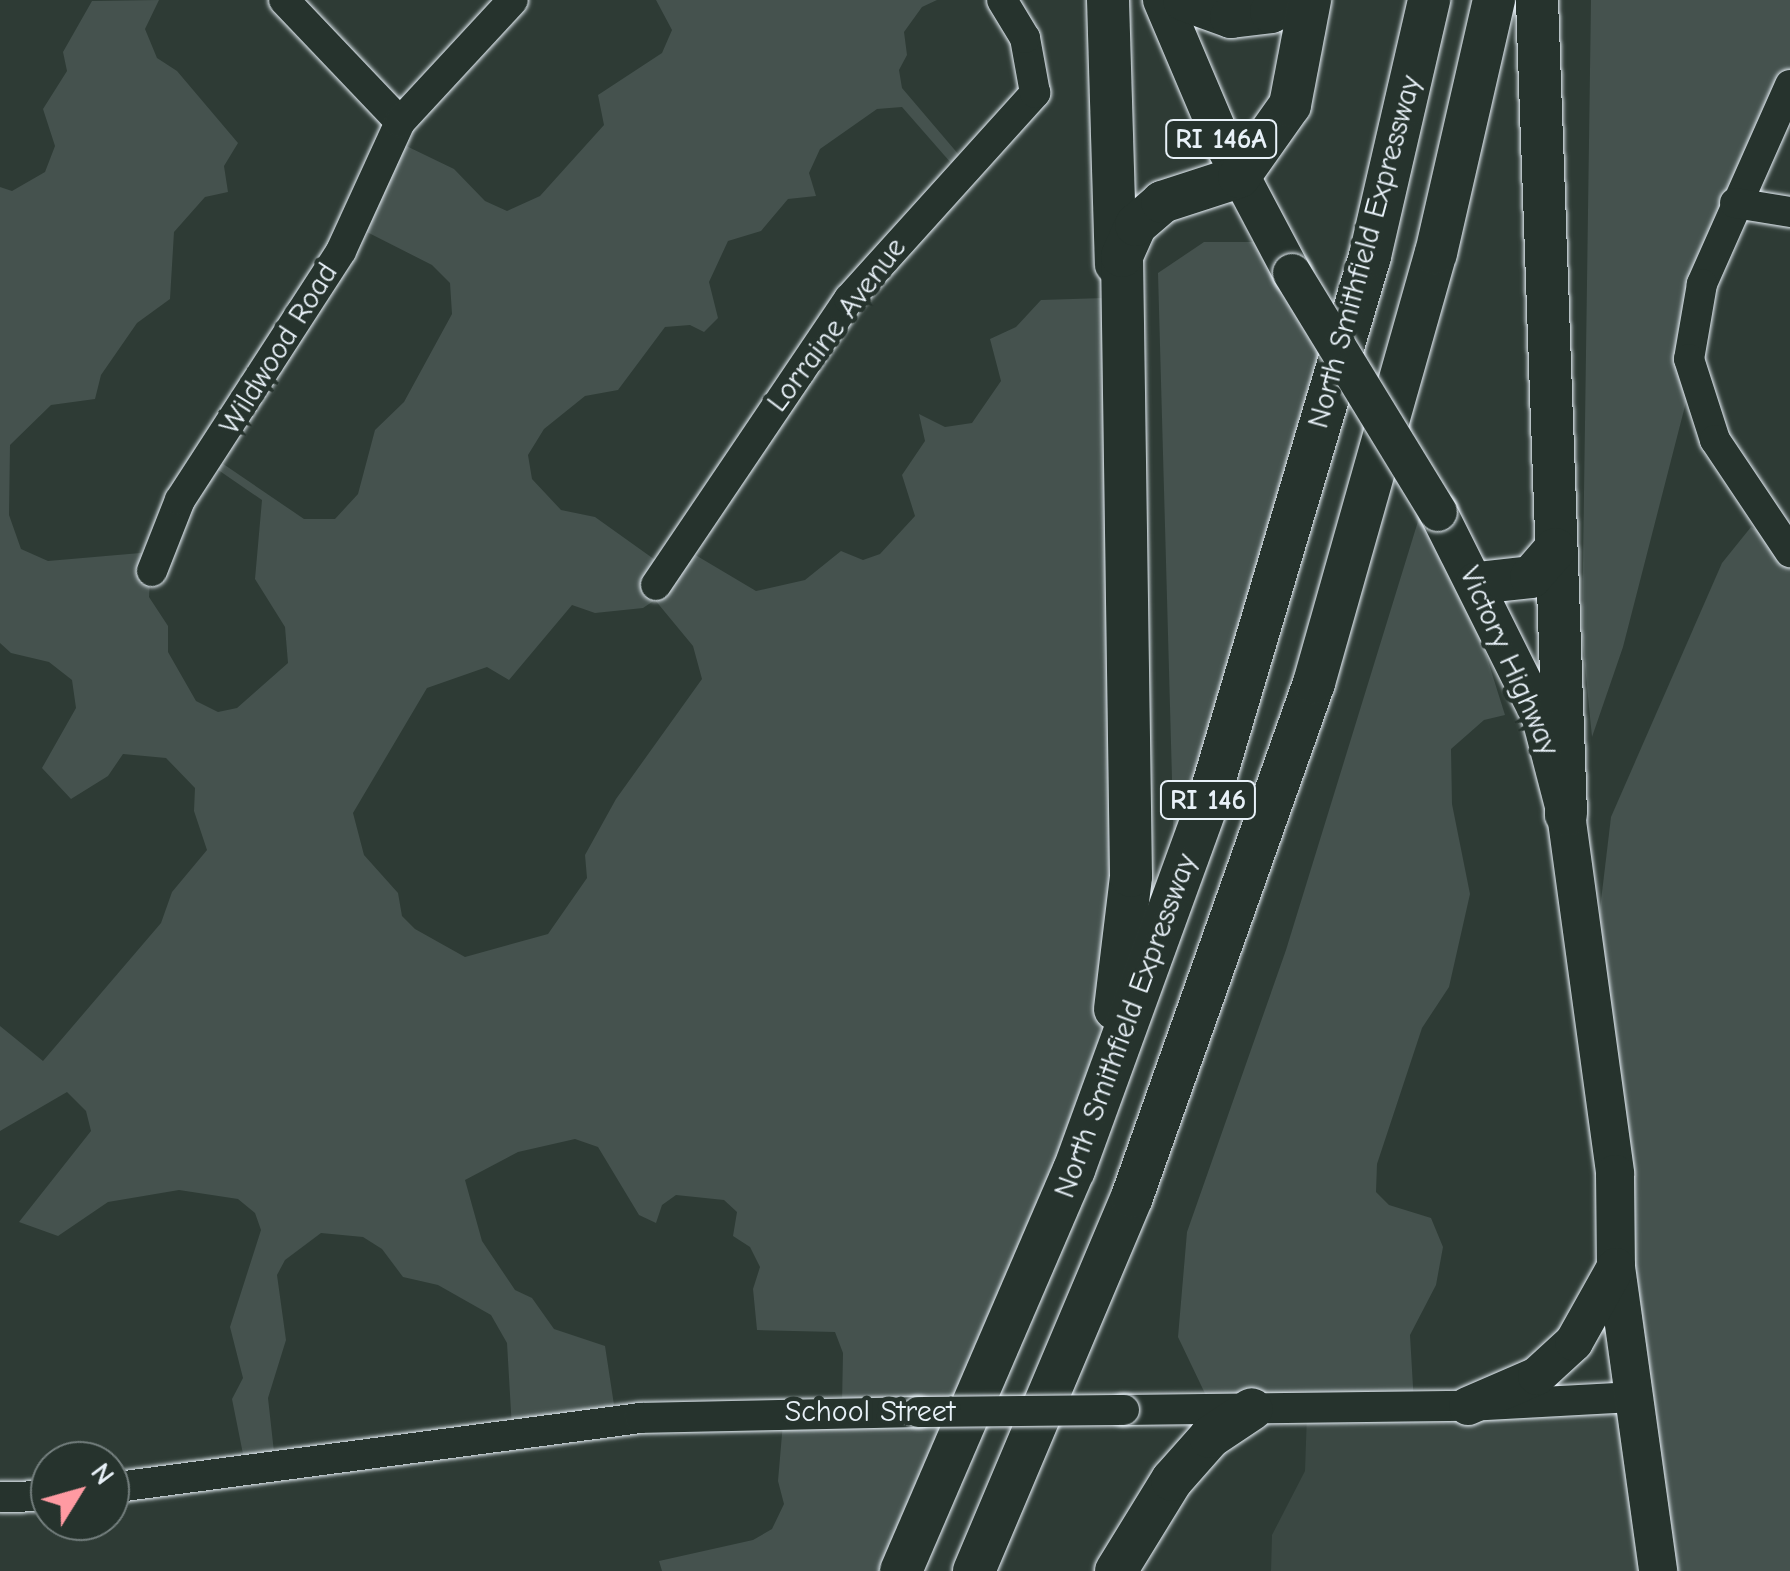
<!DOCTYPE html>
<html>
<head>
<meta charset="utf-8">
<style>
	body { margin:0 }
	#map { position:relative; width:1790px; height:1571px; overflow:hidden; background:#2e3b35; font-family:"Comic Neue",sans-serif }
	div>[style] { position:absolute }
	.built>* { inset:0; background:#3b4843 }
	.green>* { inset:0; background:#45524e }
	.roads { filter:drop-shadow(0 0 2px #e8f1f8) drop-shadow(0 0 2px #e8f1f8) }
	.minor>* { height:30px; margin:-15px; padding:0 15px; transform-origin:15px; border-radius:15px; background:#26332d }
	.major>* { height:38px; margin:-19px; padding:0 19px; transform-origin:19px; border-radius:19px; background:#26332d }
	.highway>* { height:42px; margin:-21px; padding:0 21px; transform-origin:21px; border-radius:21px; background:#26332d }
	.bridges { filter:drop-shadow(0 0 2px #e8f1f8) drop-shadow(0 0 2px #e8f1f8) }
	.minor-bridge>* { height:30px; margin:-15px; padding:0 15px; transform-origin:15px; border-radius:15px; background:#26332d }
	.major-bridge>* { height:38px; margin:-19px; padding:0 19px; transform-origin:19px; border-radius:19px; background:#26332d }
	span { translate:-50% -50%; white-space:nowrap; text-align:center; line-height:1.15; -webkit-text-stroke:9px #26332d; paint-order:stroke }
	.shield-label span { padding:2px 8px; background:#26332d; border:2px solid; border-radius:8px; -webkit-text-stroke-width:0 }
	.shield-label { font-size:28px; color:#e8f1f8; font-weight:700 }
	.street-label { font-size:30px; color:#e8f1f8 }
	.north { position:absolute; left:30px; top:1441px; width:100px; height:100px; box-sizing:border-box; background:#26332d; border:2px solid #747f7e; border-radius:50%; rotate:53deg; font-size:28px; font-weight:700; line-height:40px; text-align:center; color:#e8f1f8 }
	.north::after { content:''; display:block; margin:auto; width:35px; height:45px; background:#ff9aa2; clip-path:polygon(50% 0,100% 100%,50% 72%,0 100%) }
</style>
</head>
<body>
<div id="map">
	<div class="built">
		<i style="clip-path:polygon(1632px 1394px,1659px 1571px,1271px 1571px,1272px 1535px,1305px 1471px,1307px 1413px)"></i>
	</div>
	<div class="green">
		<i style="clip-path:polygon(evenodd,159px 0,145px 29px,157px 58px,177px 71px,238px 143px,224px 166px,228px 192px,205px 197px,174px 232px,170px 299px,137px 323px,101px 375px,95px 399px,51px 405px,10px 445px,9px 515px,21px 549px,48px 561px,152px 552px,149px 597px,168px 626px,168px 652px,196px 701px,218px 712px,237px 708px,288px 663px,285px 627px,255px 579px,262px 500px,211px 465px,213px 457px,304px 519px,335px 519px,358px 494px,375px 430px,404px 402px,452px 314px,450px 283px,432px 265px,359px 228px,396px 141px,454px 169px,485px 201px,507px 211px,540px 196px,604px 125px,598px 95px,662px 53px,672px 30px,656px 0,937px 0,922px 7px,904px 32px,907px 55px,899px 70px,902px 88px,965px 162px,958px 171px,902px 107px,877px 109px,820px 149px,809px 173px,816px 196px,788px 199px,761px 231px,728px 241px,709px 282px,718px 318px,704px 332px,690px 325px,665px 327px,618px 390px,585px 396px,544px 429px,528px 455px,532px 479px,561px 510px,595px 517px,665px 567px,687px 550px,756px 591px,805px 580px,841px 551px,863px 560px,880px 554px,915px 516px,902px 475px,925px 441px,919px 414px,945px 427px,972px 423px,1001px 381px,990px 339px,1016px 327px,1041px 300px,1104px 298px,1112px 1012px,1099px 1058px,890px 1571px,662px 1571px,659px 1561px,753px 1540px,772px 1529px,784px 1504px,778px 1481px,784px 1411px,842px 1403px,843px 1353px,835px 1332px,757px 1330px,753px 1289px,760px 1267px,750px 1247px,733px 1236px,737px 1212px,724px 1200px,676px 1195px,662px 1205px,656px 1223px,639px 1215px,598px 1147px,575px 1139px,518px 1152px,465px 1180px,482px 1241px,515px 1290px,532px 1298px,554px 1329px,605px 1346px,616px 1418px,512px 1429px,507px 1343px,491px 1315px,438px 1285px,403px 1277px,382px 1249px,363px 1237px,321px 1233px,285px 1260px,277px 1275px,286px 1340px,268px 1398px,275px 1461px,245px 1464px,232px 1399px,243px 1378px,230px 1327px,261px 1230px,255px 1213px,238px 1199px,179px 1190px,108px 1202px,58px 1236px,19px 1222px,91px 1131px,86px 1111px,67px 1092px,0 1131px,0 1026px,43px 1061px,161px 923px,172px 892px,207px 850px,194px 811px,195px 788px,166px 758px,123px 754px,108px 776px,71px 799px,42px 768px,76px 708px,72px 680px,49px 662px,11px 653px,0 643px,0 187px,12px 191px,45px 172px,55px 146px,43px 109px,67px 71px,63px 52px,92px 1px,159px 0,655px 600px,693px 646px,702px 679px,616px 799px,585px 855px,587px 878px,548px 934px,465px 957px,415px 929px,402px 916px,398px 893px,364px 855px,353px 813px,427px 688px,487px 667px,509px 680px,572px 605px,595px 613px,643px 608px,655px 600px)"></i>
		<i style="clip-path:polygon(1591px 0,1790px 0,1790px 88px,1703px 287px,1694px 371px,1623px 647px,1592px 737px,1582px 635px)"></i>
		<i style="clip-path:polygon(1204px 242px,1265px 242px,1334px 358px,1174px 851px,1158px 273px)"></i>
		<i style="clip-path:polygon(1419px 518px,1477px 626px,1505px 715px,1484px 720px,1451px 749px,1452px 804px,1470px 894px,1449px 987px,1422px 1028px,1377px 1164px,1376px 1192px,1389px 1205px,1431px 1218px,1443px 1247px,1436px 1285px,1410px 1335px,1414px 1404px,1211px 1406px,1178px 1337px,1187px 1232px,1286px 950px)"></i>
		<i style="clip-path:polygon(1751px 527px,1790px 547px,1790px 1571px,1659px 1571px,1590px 993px,1611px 817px,1722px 563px)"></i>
	</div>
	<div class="roads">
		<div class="minor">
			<i style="left:284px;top:0;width:168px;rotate:46.4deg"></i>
			<i style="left:1790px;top:85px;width:218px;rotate:113.9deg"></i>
			<i style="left:1702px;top:284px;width:76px;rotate:99.8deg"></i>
			<i style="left:1689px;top:359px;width:85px;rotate:72.2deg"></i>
			<i style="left:1715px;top:440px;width:135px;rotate:56.2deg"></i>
			<i style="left:1735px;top:203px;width:56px;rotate:9.3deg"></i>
			<i style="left:152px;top:571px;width:76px;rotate:-68.5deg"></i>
			<i style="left:180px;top:500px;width:297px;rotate:-57.1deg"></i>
			<i style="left:341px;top:251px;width:142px;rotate:-65.4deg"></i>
			<i style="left:400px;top:122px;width:166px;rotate:-47.2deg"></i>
			<i style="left:656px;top:585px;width:345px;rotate:-56deg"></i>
			<i style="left:849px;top:299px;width:278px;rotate:-47.9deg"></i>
			<i style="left:1035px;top:93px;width:56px;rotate:-100.3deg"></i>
			<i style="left:1025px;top:38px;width:44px;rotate:-121.2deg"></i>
			<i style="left:1124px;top:1410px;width:344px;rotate:-0.7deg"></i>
			<i style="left:1468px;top:1406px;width:166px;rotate:-3.1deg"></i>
			<i style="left:110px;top:1488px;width:535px;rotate:-7.52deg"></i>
			<i style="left:640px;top:1418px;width:278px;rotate:-1.2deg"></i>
			<i style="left:0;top:1497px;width:50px;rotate:-1.1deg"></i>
		</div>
		<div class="major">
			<i style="left:1162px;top:0;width:151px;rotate:67deg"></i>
			<i style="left:1221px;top:139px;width:152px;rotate:62.1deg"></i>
			<i style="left:1438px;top:512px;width:230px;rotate:63.4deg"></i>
			<i style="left:1541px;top:718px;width:99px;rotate:75.4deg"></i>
			<i style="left:1566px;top:814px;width:363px;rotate:82.2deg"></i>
			<i style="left:1615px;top:1174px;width:93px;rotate:89.4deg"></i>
			<i style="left:1616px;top:1267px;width:307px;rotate:82.1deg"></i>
			<i style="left:1468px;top:1406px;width:75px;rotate:-23.5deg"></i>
			<i style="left:1537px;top:1376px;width:50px;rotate:-42.6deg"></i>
			<i style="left:1574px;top:1342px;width:86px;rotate:-60.8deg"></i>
		</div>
		<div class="highway">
			<i style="left:1108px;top:0;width:264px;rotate:88.3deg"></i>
			<i style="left:1184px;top:0;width:50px;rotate:19.9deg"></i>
			<i style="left:1231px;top:17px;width:40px;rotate:-7.1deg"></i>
			<i style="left:1271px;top:12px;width:26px;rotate:-28deg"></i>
			<i style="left:1537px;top:0;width:815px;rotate:87.96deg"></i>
			<i style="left:1477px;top:583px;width:54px;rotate:-6.3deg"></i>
			<i style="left:1531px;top:577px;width:37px;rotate:-49deg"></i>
			<i style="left:1115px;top:1009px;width:134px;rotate:-83.1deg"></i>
			<i style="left:1131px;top:876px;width:620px;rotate:-90.83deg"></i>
			<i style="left:1122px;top:256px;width:34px;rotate:-66deg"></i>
			<i style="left:1136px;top:225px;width:35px;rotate:-41deg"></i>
			<i style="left:1162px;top:202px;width:81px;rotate:-18deg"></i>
			<i style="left:1239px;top:177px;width:88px;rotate:-54.7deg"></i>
			<i style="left:1290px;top:105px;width:107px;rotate:-79.2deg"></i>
			<i style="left:901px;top:1571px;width:437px;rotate:-66.7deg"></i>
			<i style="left:1074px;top:1170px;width:395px;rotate:-70deg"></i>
			<i style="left:1209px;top:799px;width:566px;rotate:-73.48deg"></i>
			<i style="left:1370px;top:256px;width:263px;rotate:-77deg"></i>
			<i style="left:974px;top:1571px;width:406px;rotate:-67.1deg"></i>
			<i style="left:1132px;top:1197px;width:545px;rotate:-70.5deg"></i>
			<i style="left:1314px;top:683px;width:447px;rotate:-74.2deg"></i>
			<i style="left:1436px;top:253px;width:260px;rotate:-77.1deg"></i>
			<i style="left:1116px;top:1571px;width:107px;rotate:-58.4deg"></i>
			<i style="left:1172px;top:1480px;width:57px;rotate:-48.5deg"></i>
			<i style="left:1210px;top:1437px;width:50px;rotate:-33.7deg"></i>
		</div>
	</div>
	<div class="bridges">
		<div class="minor-bridge">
			<i style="left:918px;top:1412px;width:206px;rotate:-0.6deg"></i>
		</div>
		<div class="major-bridge">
			<i style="left:1292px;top:273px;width:280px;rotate:58.6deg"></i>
		</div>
	</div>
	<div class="shield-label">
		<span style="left:1221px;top:139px">RI 146A</span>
		<span style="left:1208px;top:800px">RI 146</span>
	</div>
	<div class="street-label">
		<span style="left:1365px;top:252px;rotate:-75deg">North Smithfield Expressway</span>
		<span style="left:837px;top:325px;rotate:-53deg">Lorraine Avenue</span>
		<span style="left:279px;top:349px;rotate:-58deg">Wildwood Road</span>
		<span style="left:1509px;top:661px;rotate:66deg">Victory Highway</span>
		<span style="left:1126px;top:1026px;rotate:-70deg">North Smithfield Expressway</span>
		<span style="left:870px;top:1412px">School Street</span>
	</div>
	<div class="north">N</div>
</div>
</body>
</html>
